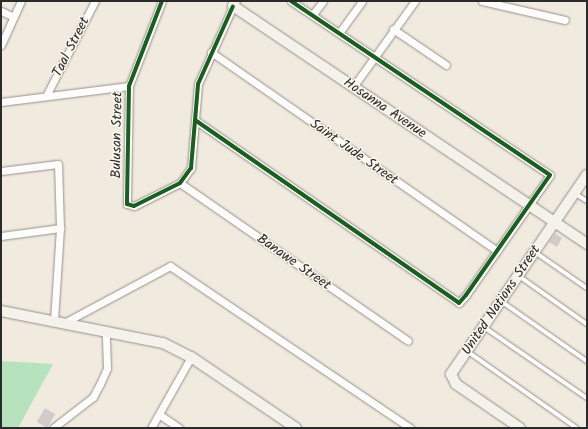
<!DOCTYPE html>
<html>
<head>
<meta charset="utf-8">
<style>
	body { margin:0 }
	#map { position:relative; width:588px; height:429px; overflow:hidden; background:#f0eadf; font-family:Kalam,sans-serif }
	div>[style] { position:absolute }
	.green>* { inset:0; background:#b6e3bd }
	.building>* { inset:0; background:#d3cacb; transform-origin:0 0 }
	.roads { filter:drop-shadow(0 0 1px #94918b) drop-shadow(0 0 1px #94918b) }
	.lane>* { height:3.5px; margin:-1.75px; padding:0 1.75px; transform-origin:1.75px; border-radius:1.75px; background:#fdfcfa }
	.street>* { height:7px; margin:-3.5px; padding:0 3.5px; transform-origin:3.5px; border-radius:3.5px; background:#fdfcfa }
	.secondary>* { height:10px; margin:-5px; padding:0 5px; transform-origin:5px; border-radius:5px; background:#f5f2ec }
	.cycleway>* { height:4px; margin:-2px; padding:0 2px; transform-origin:2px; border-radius:2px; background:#1b5e20 }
	span { translate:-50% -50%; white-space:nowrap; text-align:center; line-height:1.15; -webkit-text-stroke:3px #fbf7ec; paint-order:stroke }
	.street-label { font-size:14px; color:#2b2b2b }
	.frame { position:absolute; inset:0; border:2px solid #2b2b2b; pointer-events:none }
</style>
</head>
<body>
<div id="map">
	<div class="green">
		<i style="clip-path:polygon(1px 361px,53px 364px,18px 428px,1px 428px)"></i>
	</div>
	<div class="building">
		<i style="clip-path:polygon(555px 234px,562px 238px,557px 247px,549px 242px)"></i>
		<i style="left:45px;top:408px;width:12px;height:16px;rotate:31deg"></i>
	</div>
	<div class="roads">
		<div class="lane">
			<i style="left:576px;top:194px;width:13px;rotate:32deg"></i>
			<i style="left:535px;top:252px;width:63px;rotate:34.7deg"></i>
			<i style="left:519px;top:276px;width:83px;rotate:35.2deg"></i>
			<i style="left:501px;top:301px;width:105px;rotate:34.9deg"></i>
			<i style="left:484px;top:327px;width:125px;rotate:34.6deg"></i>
			<i style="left:467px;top:351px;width:134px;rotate:35deg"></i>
		</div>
		<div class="street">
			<i style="left:162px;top:1px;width:91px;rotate:111.2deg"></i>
			<i style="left:129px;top:86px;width:118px;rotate:91deg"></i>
			<i style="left:127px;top:204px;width:7px;rotate:16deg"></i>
			<i style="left:134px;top:206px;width:51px;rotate:-26.6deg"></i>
			<i style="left:180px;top:183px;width:19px;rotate:-54deg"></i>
			<i style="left:191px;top:168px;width:84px;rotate:-85.2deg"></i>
			<i style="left:198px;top:84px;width:85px;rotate:-65.8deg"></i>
			<i style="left:482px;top:1px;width:85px;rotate:12.9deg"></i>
			<i style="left:1px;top:11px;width:14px;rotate:25deg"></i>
			<i style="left:313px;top:14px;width:16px;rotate:-52deg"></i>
			<i style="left:393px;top:29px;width:64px;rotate:34.2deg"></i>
			<i style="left:339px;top:33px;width:39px;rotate:-54deg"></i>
			<i style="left:1px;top:45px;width:48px;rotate:-65.6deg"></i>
			<i style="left:211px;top:52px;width:348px;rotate:34.8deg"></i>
			<i style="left:353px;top:87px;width:106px;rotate:-54.2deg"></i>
			<i style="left:47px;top:94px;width:105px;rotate:-62.7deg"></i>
			<i style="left:1px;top:102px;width:129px;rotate:-7.1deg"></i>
			<i style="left:195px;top:120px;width:321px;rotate:34.7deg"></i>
			<i style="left:459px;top:303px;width:11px;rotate:-49deg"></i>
			<i style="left:466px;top:295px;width:146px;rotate:-55deg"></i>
			<i style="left:550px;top:175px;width:312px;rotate:-146.1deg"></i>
			<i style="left:1px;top:171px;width:57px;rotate:-7deg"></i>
			<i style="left:58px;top:164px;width:64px;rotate:88.2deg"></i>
			<i style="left:60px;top:228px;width:94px;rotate:93.7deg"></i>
			<i style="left:180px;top:183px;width:277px;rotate:34.7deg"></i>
			<i style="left:1px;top:236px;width:60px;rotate:-7.7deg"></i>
			<i style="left:62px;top:324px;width:123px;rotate:-28.2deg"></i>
			<i style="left:170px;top:266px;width:290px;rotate:34deg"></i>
			<i style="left:160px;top:415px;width:23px;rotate:34deg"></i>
			<i style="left:53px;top:428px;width:51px;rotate:-37.8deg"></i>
			<i style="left:93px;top:397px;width:15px;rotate:-62deg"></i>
			<i style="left:100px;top:384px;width:17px;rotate:-66deg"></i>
			<i style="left:107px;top:368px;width:34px;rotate:-92deg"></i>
			<i style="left:151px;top:428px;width:81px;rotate:-60.6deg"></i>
		</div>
		<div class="secondary">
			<i style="left:235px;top:1px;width:5px;rotate:112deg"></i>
			<i style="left:233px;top:6px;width:427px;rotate:33.9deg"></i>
			<i style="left:1px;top:311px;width:165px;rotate:11.2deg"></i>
			<i style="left:163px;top:343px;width:31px;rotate:27deg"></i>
			<i style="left:191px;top:357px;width:127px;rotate:34.1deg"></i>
			<i style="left:520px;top:428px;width:78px;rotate:-145.5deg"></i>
			<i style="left:456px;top:384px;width:11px;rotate:-117deg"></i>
			<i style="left:451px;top:374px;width:241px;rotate:-55.7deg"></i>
		</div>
	</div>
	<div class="cycleway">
		<i style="left:162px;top:1px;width:91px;rotate:111.2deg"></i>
		<i style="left:129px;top:86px;width:118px;rotate:91deg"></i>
		<i style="left:127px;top:204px;width:7px;rotate:16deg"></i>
		<i style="left:134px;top:206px;width:51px;rotate:-26.6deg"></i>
		<i style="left:180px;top:183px;width:19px;rotate:-54deg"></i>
		<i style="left:191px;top:168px;width:84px;rotate:-85.2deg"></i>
		<i style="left:198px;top:84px;width:85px;rotate:-65.8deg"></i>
		<i style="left:195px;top:120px;width:321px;rotate:34.7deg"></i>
		<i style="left:459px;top:303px;width:11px;rotate:-49deg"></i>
		<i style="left:466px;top:295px;width:146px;rotate:-55deg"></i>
		<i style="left:550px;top:175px;width:312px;rotate:-146.1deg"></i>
	</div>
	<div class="street-label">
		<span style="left:71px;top:47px;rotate:-63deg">Taal Street</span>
		<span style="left:385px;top:108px;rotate:34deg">Hosanna Avenue</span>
		<span style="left:117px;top:135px;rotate:-89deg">Bulusan Street</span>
		<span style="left:354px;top:152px;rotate:35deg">Saint Jude Street</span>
		<span style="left:294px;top:262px;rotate:35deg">Banawe Street</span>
		<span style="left:501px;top:300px;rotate:-56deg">United Nations Street</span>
	</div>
	<div class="frame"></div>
</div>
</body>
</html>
